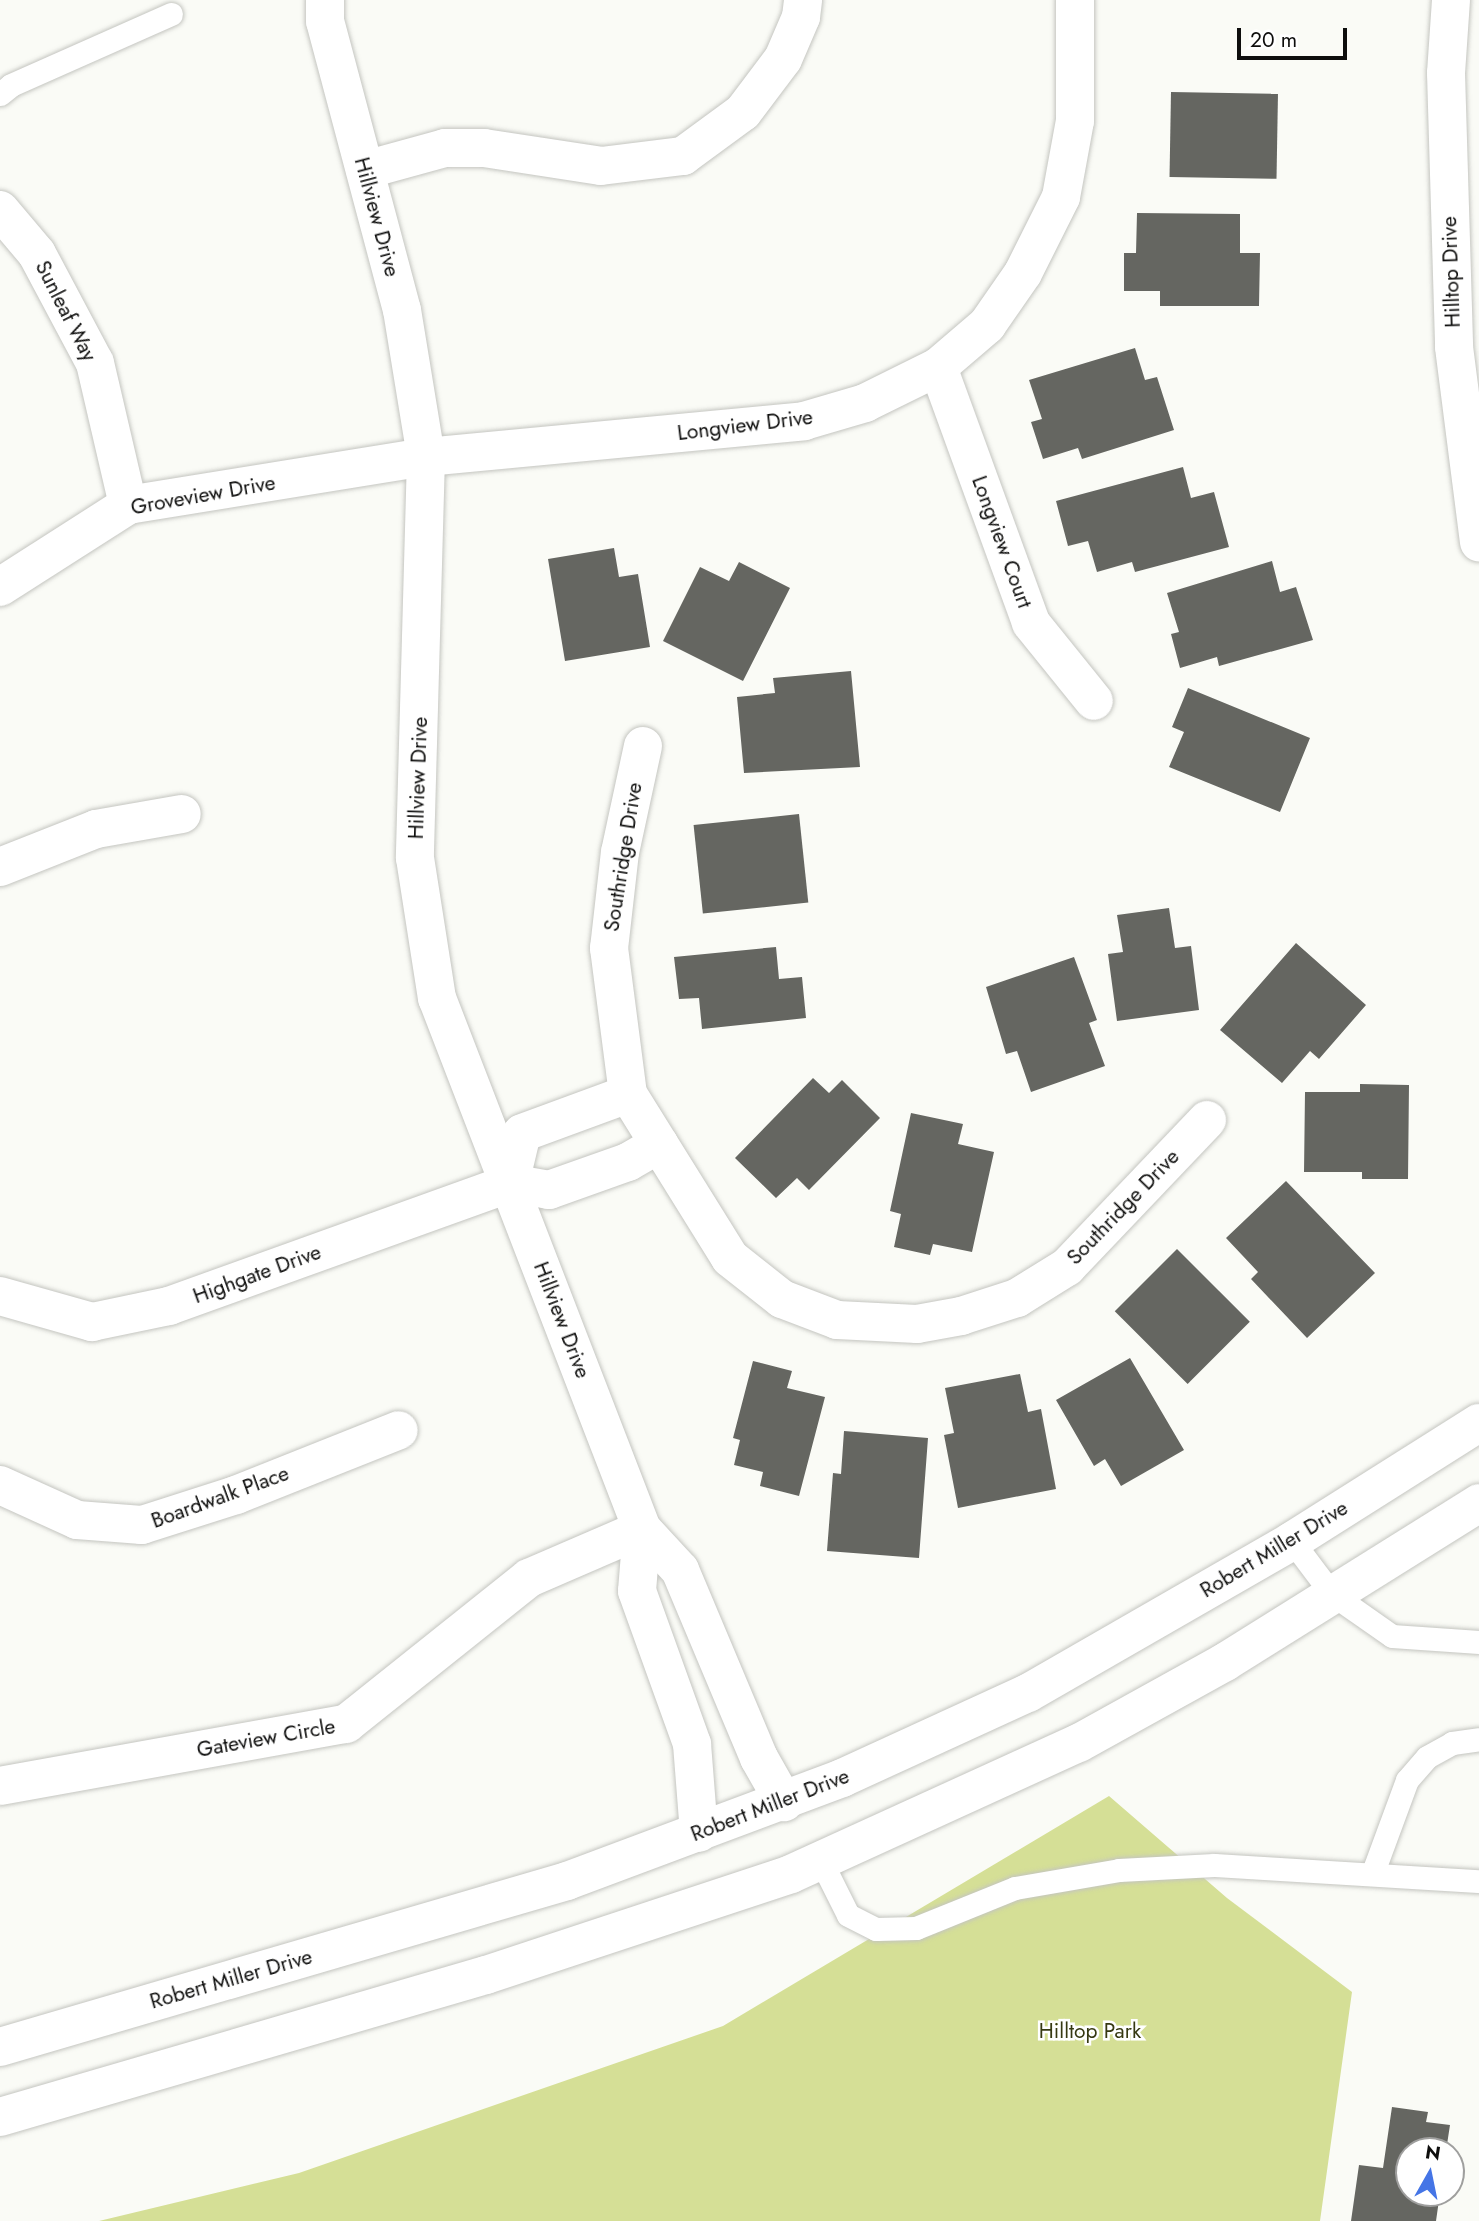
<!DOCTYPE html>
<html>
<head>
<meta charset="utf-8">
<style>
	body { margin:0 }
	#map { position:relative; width:1479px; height:2221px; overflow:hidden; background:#fafbf6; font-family:Jost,sans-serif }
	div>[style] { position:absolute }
	.green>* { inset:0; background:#d5df96 }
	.building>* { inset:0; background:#656661; transform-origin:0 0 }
	.roads { filter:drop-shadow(0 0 2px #c4c5c0) drop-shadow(0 0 2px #c4c5c0) }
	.lane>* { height:23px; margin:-11.5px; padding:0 11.5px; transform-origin:11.5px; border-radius:11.5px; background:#fff }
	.street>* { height:38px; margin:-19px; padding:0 19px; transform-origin:19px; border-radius:19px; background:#fff }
	.secondary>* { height:38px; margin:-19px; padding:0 19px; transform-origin:19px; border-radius:19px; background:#fff }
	span { translate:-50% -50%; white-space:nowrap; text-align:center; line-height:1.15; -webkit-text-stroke:5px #fff; paint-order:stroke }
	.street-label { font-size:21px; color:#0e0e0d }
	.park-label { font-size:21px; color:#363912 }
	.north { position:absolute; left:1395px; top:2137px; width:70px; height:70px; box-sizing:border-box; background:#fff; border:2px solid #9f9f9e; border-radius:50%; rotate:9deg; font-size:19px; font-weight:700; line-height:28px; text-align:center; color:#0e0e0d }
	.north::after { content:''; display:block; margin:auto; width:24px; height:32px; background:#4575e6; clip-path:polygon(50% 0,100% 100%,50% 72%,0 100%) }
	.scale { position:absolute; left:1237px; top:28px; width:110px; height:32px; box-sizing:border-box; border:4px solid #0e0e0d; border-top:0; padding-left:9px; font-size:21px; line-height:24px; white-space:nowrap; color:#0e0e0d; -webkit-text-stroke:5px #fff; paint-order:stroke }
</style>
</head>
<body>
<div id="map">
	<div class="green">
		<i style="clip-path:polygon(1109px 1796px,1227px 1898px,1352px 1992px,1320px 2221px,99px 2221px,299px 2173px,723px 2026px)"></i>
	</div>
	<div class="building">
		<i style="left:1171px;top:92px;width:107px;height:85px;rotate:1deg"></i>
		<i style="clip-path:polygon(1137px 213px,1240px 214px,1240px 253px,1260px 253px,1259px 306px,1160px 306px,1160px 291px,1124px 291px,1124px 253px,1136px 253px)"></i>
		<i style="clip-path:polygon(1135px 348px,1145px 380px,1157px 377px,1174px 430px,1082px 459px,1078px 448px,1043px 459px,1031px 422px,1042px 419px,1029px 380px)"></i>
		<i style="clip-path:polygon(1183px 467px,1191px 498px,1214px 492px,1229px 547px,1135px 572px,1132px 562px,1097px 572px,1088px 541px,1068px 546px,1056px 501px)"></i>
		<i style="clip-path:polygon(614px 548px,619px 577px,638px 574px,650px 647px,565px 661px,548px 559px)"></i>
		<i style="clip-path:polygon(1272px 561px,1280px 592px,1296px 587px,1313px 640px,1219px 666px,1217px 657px,1180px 668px,1171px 634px,1179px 632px,1167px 593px)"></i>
		<i style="clip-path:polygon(739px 562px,790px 588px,743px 681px,663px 641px,700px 567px,729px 581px)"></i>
		<i style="clip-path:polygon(851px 671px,860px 767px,744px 773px,737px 697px,775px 693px,773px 678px)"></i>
		<i style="clip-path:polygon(1188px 688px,1310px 738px,1280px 812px,1169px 767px,1184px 732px,1172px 727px)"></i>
		<i style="left:799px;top:814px;width:89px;height:106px;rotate:84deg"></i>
		<i style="clip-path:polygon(1169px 908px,1175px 948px,1191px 946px,1199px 1010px,1117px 1021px,1108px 954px,1123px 952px,1117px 915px)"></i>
		<i style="clip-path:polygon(1296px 943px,1366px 1005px,1319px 1059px,1310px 1051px,1282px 1083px,1220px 1030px)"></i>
		<i style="clip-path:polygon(776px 947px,779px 979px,802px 977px,806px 1018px,702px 1029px,699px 998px,679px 999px,674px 957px)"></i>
		<i style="clip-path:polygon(1074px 957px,1097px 1020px,1089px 1023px,1105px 1066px,1031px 1092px,1017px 1051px,1006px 1054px,986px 987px)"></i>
		<i style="clip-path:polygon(813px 1078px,829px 1093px,842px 1080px,880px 1118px,809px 1190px,797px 1178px,776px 1198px,735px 1158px)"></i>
		<i style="clip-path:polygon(1360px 1084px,1409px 1085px,1408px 1179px,1362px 1179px,1362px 1172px,1304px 1172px,1305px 1092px,1360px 1092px)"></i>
		<i style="clip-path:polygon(911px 1113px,963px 1124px,958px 1144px,994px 1152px,972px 1252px,933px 1244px,930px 1255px,894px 1247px,901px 1214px,890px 1211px)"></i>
		<i style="clip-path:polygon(1286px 1181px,1375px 1273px,1307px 1338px,1251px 1279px,1258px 1272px,1226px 1238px)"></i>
		<i style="left:1177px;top:1249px;width:103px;height:88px;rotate:45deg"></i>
		<i style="clip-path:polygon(1130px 1358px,1184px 1450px,1121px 1486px,1105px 1459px,1094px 1466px,1056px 1400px)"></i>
		<i style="clip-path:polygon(753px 1361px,792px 1371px,787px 1388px,825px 1397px,799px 1496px,760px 1486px,763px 1472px,734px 1465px,740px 1440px,733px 1438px)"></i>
		<i style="clip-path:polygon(1020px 1374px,1028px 1412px,1041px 1409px,1056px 1489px,958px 1508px,944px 1435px,954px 1433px,945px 1388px)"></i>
		<i style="clip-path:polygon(844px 1431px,928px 1438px,919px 1558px,827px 1551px,833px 1473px,841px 1474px)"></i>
		<i style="clip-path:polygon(1392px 2107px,1428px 2112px,1426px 2122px,1450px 2125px,1446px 2151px,1409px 2151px,1409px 2193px,1440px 2193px,1436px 2221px,1351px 2221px,1359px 2165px,1383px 2168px)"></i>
	</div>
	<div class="roads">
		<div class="lane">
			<i style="left:0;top:94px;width:14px;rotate:-39deg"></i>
			<i style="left:11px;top:85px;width:175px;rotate:-23.9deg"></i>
			<i style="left:1292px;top:1541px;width:66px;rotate:53deg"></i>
			<i style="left:1332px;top:1594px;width:73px;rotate:35deg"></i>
			<i style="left:1392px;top:1636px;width:87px;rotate:3.9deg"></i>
			<i style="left:821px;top:1861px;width:60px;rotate:63.4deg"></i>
			<i style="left:848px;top:1915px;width:31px;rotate:27deg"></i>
			<i style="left:876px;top:1929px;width:40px;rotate:-1.4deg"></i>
			<i style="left:916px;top:1928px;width:107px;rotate:-22deg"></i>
			<i style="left:1015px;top:1888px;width:106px;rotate:-9.8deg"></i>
			<i style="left:1119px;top:1870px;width:95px;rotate:-3deg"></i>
			<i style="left:1214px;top:1865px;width:265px;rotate:3.5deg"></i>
			<i style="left:1373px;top:1872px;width:98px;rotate:-69.7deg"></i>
			<i style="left:1407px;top:1780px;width:30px;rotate:-49deg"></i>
			<i style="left:1427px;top:1757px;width:29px;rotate:-29deg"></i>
			<i style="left:1452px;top:1743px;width:27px;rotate:-8deg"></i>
		</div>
		<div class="street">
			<i style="left:325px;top:0;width:21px;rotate:90deg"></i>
			<i style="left:325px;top:21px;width:299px;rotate:75.1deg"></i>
			<i style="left:402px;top:310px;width:149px;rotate:80.7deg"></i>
			<i style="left:426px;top:457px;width:401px;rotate:91.6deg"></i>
			<i style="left:415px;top:858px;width:142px;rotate:81.1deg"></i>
			<i style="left:437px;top:998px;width:569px;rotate:68.89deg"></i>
			<i style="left:642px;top:1529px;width:56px;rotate:47.2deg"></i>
			<i style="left:680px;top:1570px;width:204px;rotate:67.2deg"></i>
			<i style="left:759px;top:1758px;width:51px;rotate:60.4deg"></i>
			<i style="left:365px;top:170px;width:83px;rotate:-15.4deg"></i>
			<i style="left:445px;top:148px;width:39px"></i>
			<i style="left:484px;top:148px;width:118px;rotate:8.7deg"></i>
			<i style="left:601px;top:166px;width:83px;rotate:-7deg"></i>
			<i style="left:683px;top:156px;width:74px;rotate:-36.3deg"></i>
			<i style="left:743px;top:112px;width:66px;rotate:-53deg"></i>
			<i style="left:783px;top:59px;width:46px;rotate:-66.8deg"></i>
			<i style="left:801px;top:17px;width:17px;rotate:-83deg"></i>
			<i style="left:0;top:210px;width:57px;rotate:49.9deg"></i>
			<i style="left:37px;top:254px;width:123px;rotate:62deg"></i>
			<i style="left:95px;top:363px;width:146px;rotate:76.9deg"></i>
			<i style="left:938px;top:367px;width:272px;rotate:70deg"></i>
			<i style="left:1031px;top:623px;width:100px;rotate:51.1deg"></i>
			<i style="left:0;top:587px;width:152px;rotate:-32.6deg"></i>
			<i style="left:128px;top:505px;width:302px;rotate:-9.2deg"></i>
			<i style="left:426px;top:457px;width:380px;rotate:-5.4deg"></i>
			<i style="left:804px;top:421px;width:64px;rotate:-16.4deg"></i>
			<i style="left:865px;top:403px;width:81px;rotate:-26.3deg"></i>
			<i style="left:938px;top:367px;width:65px;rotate:-40.6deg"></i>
			<i style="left:987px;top:325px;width:63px;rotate:-55.3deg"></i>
			<i style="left:1023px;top:273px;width:85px;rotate:-63.4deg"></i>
			<i style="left:1061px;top:197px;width:77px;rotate:-79.6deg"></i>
			<i style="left:1075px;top:121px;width:121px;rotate:-90deg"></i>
			<i style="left:643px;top:746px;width:108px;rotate:102.2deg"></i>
			<i style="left:620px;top:852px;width:97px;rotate:96.5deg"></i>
			<i style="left:609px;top:948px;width:147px;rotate:82.6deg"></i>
			<i style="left:628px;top:1094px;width:193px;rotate:58.1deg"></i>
			<i style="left:730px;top:1258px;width:66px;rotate:38.3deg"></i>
			<i style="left:782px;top:1299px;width:59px;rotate:20.9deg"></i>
			<i style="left:837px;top:1320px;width:80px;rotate:2.9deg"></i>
			<i style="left:917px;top:1324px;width:45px;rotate:-10.3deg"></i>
			<i style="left:961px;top:1316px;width:59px;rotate:-17.8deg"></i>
			<i style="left:1017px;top:1298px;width:59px;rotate:-31.8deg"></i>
			<i style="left:1067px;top:1267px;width:203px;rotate:-46.4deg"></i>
			<i style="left:0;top:867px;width:103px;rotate:-21.6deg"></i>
			<i style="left:96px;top:829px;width:87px;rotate:-9.9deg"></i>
			<i style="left:510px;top:1183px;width:51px;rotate:-76.5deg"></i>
			<i style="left:522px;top:1133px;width:113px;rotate:-20.2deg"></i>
			<i style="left:510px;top:1183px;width:40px;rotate:10deg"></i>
			<i style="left:549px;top:1190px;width:84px;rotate:-19.5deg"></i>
			<i style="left:628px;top:1162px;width:36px;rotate:-30deg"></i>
			<i style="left:0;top:1296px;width:96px;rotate:15.8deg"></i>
			<i style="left:92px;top:1322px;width:79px;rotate:-11.7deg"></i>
			<i style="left:169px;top:1306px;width:363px;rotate:-19.8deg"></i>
			<i style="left:0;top:1485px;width:85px;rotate:24.4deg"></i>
			<i style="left:77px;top:1520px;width:65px;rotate:4.4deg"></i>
			<i style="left:142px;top:1525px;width:99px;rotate:-17.7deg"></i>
			<i style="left:236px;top:1495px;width:175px;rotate:-21.7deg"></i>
			<i style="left:642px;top:1529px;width:62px;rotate:94.6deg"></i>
			<i style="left:637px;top:1591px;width:163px;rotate:70.2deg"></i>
			<i style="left:692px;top:1744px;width:89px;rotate:85.5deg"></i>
			<i style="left:0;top:1786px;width:352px;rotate:-10.2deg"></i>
			<i style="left:346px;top:1724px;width:234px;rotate:-38.6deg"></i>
			<i style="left:529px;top:1578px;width:123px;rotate:-23.4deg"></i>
		</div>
		<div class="secondary">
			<i style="left:1451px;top:0;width:73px;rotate:93.9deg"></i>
			<i style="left:1446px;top:73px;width:274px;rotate:88.3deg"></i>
			<i style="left:1454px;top:347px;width:197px;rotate:82.7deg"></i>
			<i style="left:0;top:2047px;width:591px;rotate:-16.32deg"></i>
			<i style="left:567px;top:1881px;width:294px;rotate:-20.5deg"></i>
			<i style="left:842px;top:1778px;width:205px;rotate:-24.6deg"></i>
			<i style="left:1028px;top:1693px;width:305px;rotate:-29.9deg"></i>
			<i style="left:1292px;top:1541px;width:221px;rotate:-32.3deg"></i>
			<i style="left:0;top:2117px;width:506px;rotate:-16.29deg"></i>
			<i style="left:486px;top:1975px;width:321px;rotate:-18.3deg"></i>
			<i style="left:791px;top:1874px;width:316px;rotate:-24.5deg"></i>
			<i style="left:1079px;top:1743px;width:167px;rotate:-29deg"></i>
			<i style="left:1225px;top:1662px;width:300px;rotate:-32deg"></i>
		</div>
	</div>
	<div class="street-label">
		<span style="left:377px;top:217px;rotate:75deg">Hillview Drive</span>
		<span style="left:1451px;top:272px;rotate:-92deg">Hilltop Drive</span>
		<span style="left:66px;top:311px;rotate:63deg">Sunleaf Way</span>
		<span style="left:745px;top:425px;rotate:-7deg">Longview Drive</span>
		<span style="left:203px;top:495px;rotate:-10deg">Groveview Drive</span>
		<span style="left:1002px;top:542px;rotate:70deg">Longview Court</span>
		<span style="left:418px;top:778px;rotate:-88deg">Hillview Drive</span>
		<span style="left:623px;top:857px;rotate:-81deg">Southridge Drive</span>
		<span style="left:1123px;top:1207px;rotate:-46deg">Southridge Drive</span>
		<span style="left:257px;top:1274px;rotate:-20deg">Highgate Drive</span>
		<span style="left:562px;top:1320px;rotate:69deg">Hillview Drive</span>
		<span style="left:220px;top:1497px;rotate:-20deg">Boardwalk Place</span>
		<span style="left:1274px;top:1549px;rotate:-31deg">Robert Miller Drive</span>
		<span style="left:266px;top:1738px;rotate:-10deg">Gateview Circle</span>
		<span style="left:770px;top:1805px;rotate:-21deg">Robert Miller Drive</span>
		<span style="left:231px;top:1979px;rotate:-16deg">Robert Miller Drive</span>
	</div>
	<div class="park-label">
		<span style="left:1090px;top:2031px">Hilltop Park</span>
	</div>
	<div class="north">N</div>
	<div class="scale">20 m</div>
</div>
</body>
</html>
